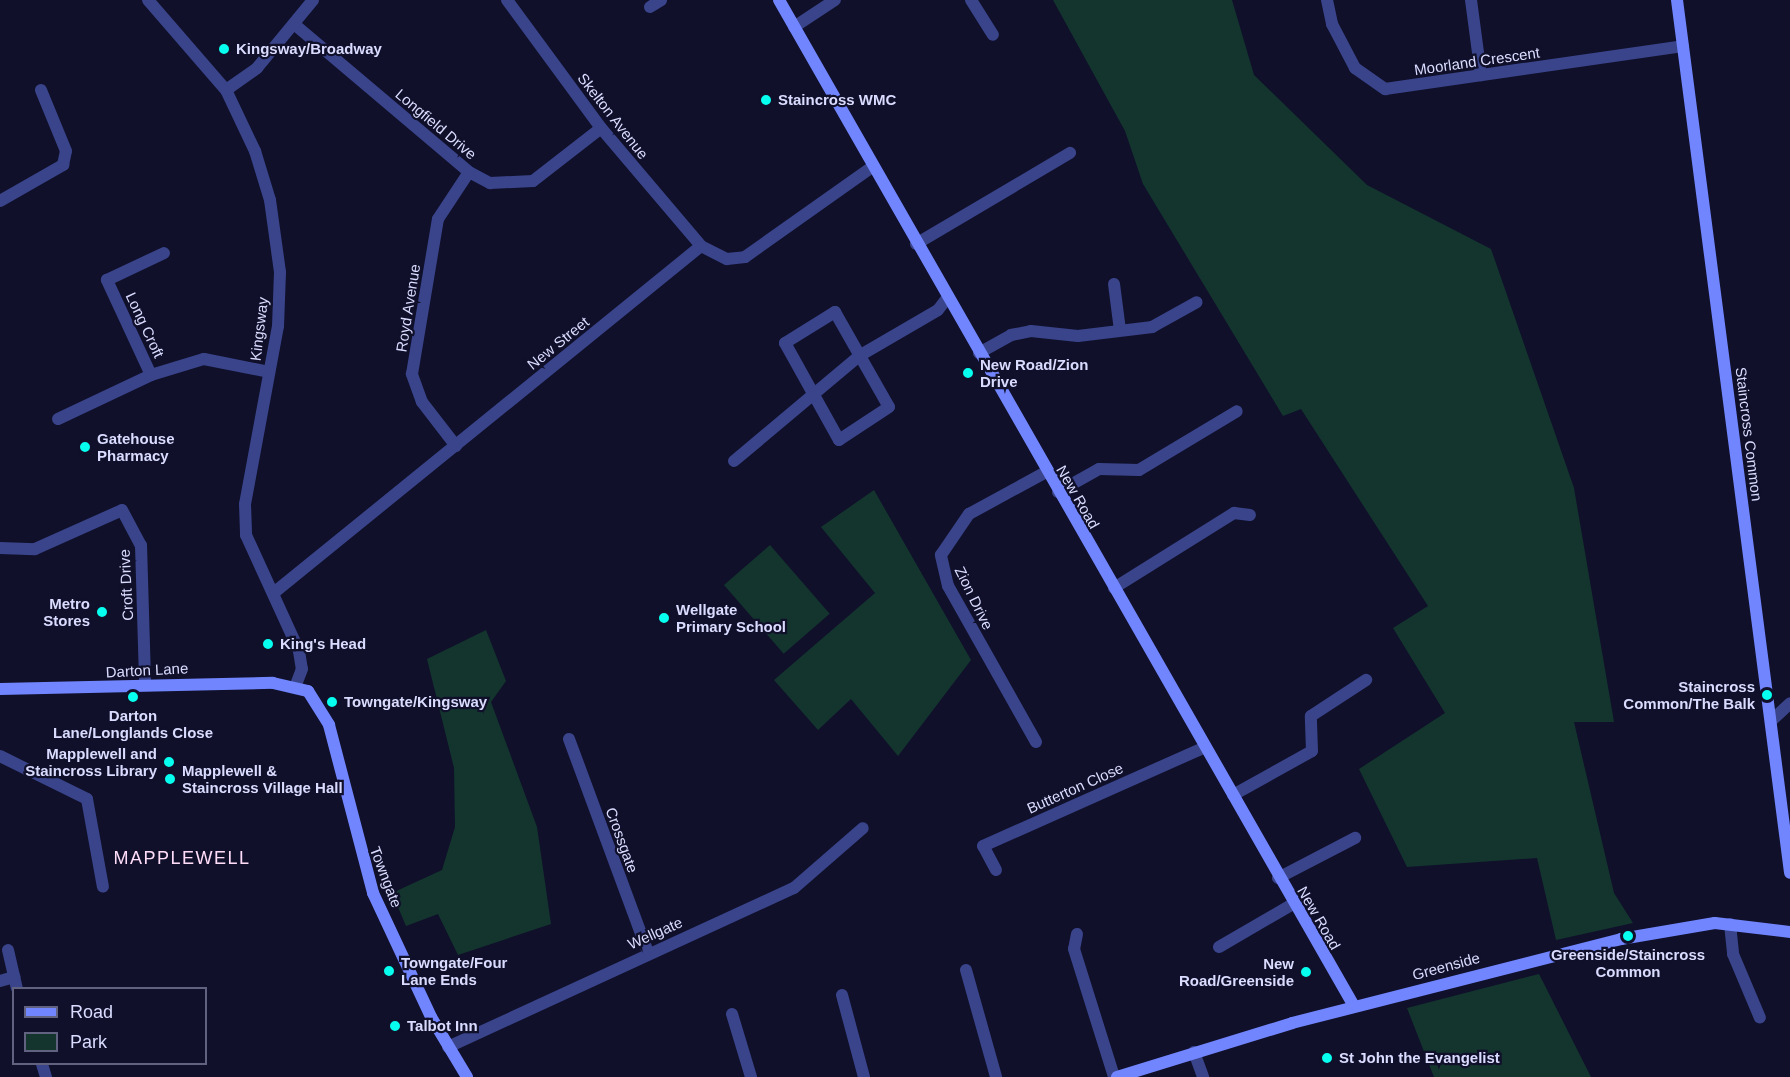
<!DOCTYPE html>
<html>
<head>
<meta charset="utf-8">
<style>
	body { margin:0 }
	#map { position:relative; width:1790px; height:1077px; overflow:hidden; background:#10102b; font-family:Helvetica,sans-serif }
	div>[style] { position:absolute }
	.green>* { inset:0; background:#13352e; transform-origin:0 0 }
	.street>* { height:12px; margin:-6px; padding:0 6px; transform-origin:6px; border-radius:6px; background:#3a448b }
	.secondary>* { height:12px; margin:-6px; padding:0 6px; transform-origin:6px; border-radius:6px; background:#7185ff }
	.dots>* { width:16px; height:16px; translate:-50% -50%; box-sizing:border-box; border:3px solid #10102b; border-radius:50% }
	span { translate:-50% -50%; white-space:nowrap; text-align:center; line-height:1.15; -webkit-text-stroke:4.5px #10102b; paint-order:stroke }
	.poi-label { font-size:15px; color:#dadcff; font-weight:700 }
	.left { translate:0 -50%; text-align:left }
	.right { translate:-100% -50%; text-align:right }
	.street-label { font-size:15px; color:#dadcff }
	.quarter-label { font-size:18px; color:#ffdcf8; letter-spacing:1.5px }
	.legend { position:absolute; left:12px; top:987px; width:195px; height:78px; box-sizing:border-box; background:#10102b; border:2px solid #616280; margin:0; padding:8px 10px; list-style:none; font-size:18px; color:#dadcff }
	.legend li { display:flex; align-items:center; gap:12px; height:30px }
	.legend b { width:30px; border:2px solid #616280 }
</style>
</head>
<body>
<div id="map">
	<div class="green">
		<i style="clip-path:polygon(1053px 0,1232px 0,1254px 75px,1367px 185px,1491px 249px,1574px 488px,1614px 722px,1574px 722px,1614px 893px,1633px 923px,1556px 940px,1537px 858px,1407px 867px,1359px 769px,1445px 713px,1393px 628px,1428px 606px,1301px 409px,1283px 416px,1143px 184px,1125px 131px)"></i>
		<i style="clip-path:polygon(874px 490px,971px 660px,898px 756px,851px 699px,818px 730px,774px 680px,875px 593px,821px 527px)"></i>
		<i style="left:770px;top:545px;width:91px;height:61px;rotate:49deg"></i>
		<i style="clip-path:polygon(486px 630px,506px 681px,491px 702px,537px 827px,551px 924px,458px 955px,438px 914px,406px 926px,392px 893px,442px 870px,455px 827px,454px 768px,427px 659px)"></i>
		<i style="clip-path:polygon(1539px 974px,1591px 1077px,1434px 1077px,1407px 1008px)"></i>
	</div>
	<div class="street">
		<i style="left:148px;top:0;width:119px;rotate:49.1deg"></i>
		<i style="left:226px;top:90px;width:68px;rotate:64.6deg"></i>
		<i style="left:255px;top:151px;width:51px;rotate:73deg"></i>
		<i style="left:270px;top:200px;width:73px;rotate:82.1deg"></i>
		<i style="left:280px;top:272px;width:54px;rotate:92.1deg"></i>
		<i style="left:278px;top:326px;width:181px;rotate:100.5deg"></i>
		<i style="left:245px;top:504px;width:31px;rotate:88deg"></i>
		<i style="left:246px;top:535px;width:128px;rotate:65.4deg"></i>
		<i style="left:299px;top:651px;width:18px;rotate:81deg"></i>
		<i style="left:302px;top:669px;width:17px;rotate:111deg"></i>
		<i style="left:507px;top:0;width:159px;rotate:53.7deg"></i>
		<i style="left:601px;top:128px;width:155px;rotate:49.7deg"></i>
		<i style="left:971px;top:0;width:41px;rotate:57.8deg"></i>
		<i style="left:1327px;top:0;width:25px;rotate:78deg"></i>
		<i style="left:1332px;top:24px;width:50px;rotate:62.4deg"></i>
		<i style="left:1355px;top:68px;width:37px;rotate:35deg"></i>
		<i style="left:1385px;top:89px;width:301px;rotate:-8.2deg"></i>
		<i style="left:1471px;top:0;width:76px;rotate:82.4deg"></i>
		<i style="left:650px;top:7px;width:13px;rotate:-32deg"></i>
		<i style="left:294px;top:24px;width:229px;rotate:40.2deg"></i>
		<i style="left:469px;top:172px;width:24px;rotate:28deg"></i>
		<i style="left:490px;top:183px;width:43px;rotate:-2.7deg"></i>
		<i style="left:533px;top:181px;width:86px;rotate:-37.9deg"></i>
		<i style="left:794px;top:27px;width:49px;rotate:-33.4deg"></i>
		<i style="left:226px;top:90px;width:38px;rotate:-35deg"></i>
		<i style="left:257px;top:68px;width:88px;rotate:-50.5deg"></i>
		<i style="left:0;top:201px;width:73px;rotate:-29.7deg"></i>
		<i style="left:63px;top:165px;width:14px;rotate:-78deg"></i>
		<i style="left:66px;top:151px;width:66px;rotate:-112.3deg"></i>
		<i style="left:916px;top:244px;width:179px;rotate:-30.6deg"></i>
		<i style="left:1114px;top:284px;width:46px;rotate:82.6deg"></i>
		<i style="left:835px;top:312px;width:109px;rotate:60.4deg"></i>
		<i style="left:889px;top:407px;width:60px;rotate:146.6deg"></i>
		<i style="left:839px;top:440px;width:111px;rotate:-119.1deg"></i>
		<i style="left:785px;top:343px;width:59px;rotate:-31.8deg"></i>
		<i style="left:979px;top:353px;width:37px;rotate:-29deg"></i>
		<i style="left:1011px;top:335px;width:20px;rotate:-11deg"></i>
		<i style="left:1031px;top:331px;width:47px;rotate:6.1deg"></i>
		<i style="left:1078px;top:336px;width:75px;rotate:-6.9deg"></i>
		<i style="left:1152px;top:327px;width:51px;rotate:-29.1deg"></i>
		<i style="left:151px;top:375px;width:105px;rotate:-114.9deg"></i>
		<i style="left:107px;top:280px;width:63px;rotate:-25.3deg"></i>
		<i style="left:58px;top:419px;width:103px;rotate:-25.3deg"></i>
		<i style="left:151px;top:375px;width:55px;rotate:-16.8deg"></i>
		<i style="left:204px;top:359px;width:66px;rotate:11.3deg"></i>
		<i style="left:456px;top:446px;width:56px;rotate:-127.7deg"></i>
		<i style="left:422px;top:402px;width:30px;rotate:-110deg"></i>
		<i style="left:412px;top:374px;width:157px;rotate:-80.5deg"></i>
		<i style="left:438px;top:219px;width:56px;rotate:-56.6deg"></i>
		<i style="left:734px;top:461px;width:163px;rotate:-40deg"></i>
		<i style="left:859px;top:356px;width:91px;rotate:-30.2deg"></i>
		<i style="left:938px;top:310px;width:15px;rotate:-53deg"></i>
		<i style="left:1058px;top:492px;width:47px;rotate:-29.3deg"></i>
		<i style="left:1099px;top:469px;width:40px;rotate:1.4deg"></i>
		<i style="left:1139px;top:470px;width:114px;rotate:-31deg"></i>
		<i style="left:0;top:548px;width:35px;rotate:2deg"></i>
		<i style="left:35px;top:549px;width:95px;rotate:-24.1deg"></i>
		<i style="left:122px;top:510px;width:40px;rotate:62deg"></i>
		<i style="left:141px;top:545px;width:138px;rotate:88.3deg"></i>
		<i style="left:1114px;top:588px;width:142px;rotate:-32deg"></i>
		<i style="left:1234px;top:513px;width:16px;rotate:7deg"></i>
		<i style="left:276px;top:591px;width:547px;rotate:-39.07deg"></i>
		<i style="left:701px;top:246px;width:29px;rotate:27deg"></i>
		<i style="left:727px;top:259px;width:18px;rotate:-6deg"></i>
		<i style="left:745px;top:257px;width:156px;rotate:-35.3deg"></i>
		<i style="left:1771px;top:721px;width:26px;rotate:-43deg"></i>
		<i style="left:569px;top:739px;width:227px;rotate:69.7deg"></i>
		<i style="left:1036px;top:742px;width:179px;rotate:-119.4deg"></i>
		<i style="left:948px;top:586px;width:32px;rotate:-103deg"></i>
		<i style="left:941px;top:555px;width:50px;rotate:-55.7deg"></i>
		<i style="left:969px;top:514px;width:88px;rotate:-28.6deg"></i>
		<i style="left:0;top:756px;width:97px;rotate:26.3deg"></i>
		<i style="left:87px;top:799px;width:89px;rotate:79.7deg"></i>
		<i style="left:1233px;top:795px;width:90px;rotate:-29.1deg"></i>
		<i style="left:1312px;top:751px;width:35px;rotate:-92deg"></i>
		<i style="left:1311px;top:716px;width:66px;rotate:-33.2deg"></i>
		<i style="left:996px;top:870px;width:27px;rotate:-118deg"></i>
		<i style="left:983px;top:846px;width:243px;rotate:-24deg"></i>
		<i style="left:1278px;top:878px;width:87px;rotate:-27.5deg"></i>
		<i style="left:1730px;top:924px;width:30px;rotate:84deg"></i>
		<i style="left:1733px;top:954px;width:69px;rotate:67.1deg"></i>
		<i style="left:1077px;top:934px;width:15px;rotate:101deg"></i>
		<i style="left:1074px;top:949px;width:134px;rotate:72.6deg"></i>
		<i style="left:1219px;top:947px;width:86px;rotate:-30.2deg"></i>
		<i style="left:8px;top:950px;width:39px;rotate:77deg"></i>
		<i style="left:966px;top:970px;width:111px;rotate:74.3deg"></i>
		<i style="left:0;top:981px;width:15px;rotate:-16deg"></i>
		<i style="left:842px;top:995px;width:85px;rotate:75deg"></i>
		<i style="left:732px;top:1014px;width:66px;rotate:73.2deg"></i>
		<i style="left:448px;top:1047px;width:381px;rotate:-24.7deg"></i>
		<i style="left:794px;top:888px;width:91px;rotate:-41deg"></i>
		<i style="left:1194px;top:1052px;width:27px;rotate:70deg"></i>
		<i style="left:42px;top:1064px;width:14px;rotate:73deg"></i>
	</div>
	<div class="secondary">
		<i style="left:779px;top:0;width:1159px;rotate:60.25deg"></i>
		<i style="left:1677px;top:0;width:880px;rotate:82.62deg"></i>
		<i style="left:0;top:689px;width:273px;rotate:-1.3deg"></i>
		<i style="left:273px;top:683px;width:36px;rotate:13deg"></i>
		<i style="left:308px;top:691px;width:40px;rotate:58deg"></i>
		<i style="left:329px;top:725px;width:174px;rotate:75.3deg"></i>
		<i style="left:373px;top:893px;width:137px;rotate:64.9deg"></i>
		<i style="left:431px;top:1017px;width:70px;rotate:59deg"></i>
		<i style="left:1117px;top:1077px;width:183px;rotate:-17.1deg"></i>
		<i style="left:1292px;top:1023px;width:340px;rotate:-14.3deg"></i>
		<i style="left:1621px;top:939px;width:95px;rotate:-9.7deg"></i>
		<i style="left:1715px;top:923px;width:76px;rotate:6.8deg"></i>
	</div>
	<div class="dots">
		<i style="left:224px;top:49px;background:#06ffef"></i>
		<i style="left:766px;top:100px;background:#06ffef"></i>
		<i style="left:968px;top:373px;background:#06ffef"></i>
		<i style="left:85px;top:447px;background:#06ffef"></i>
		<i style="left:102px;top:612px;background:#06ffef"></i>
		<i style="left:664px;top:618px;background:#06ffef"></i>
		<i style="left:268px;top:644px;background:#06ffef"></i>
		<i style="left:1767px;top:695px;background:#06ffef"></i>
		<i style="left:133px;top:697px;background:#06ffef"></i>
		<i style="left:332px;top:702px;background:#06ffef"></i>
		<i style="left:169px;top:762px;background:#06ffef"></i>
		<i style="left:170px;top:779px;background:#06ffef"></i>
		<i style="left:1628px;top:936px;background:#06ffef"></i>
		<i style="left:389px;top:971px;background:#06ffef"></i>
		<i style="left:1306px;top:972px;background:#06ffef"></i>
		<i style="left:395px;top:1026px;background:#06ffef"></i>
		<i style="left:1327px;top:1058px;background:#06ffef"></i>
	</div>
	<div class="poi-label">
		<span class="left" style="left:236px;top:49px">Kingsway/Broadway</span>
		<span class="left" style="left:778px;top:100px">Staincross WMC</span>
		<span class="left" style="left:980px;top:373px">New Road/Zion<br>Drive</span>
		<span class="left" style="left:97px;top:447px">Gatehouse<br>Pharmacy</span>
		<span class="right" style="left:90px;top:612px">Metro<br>Stores</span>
		<span class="left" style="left:676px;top:618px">Wellgate<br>Primary School</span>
		<span class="left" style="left:280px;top:644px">King's Head</span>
		<span class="right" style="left:1755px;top:695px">Staincross<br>Common/The Balk</span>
		<span class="left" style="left:344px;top:702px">Towngate/Kingsway</span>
		<span style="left:133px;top:724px">Darton<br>Lane/Longlands Close</span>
		<span class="right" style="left:157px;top:762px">Mapplewell and<br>Staincross Library</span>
		<span class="left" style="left:182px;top:779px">Mapplewell &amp;<br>Staincross Village Hall</span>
		<span style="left:1628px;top:963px">Greenside/Staincross<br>Common</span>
		<span class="left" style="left:401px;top:971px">Towngate/Four<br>Lane Ends</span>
		<span class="right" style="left:1294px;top:972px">New<br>Road/Greenside</span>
		<span class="left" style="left:407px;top:1026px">Talbot Inn</span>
		<span class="left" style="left:1339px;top:1058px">St John the Evangelist</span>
	</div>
	<div class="street-label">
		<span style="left:1477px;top:61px;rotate:-8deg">Moorland Crescent</span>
		<span style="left:613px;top:116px;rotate:52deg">Skelton Avenue</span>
		<span style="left:436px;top:124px;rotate:40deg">Longfield Drive</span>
		<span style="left:408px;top:308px;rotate:-81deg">Royd Avenue</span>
		<span style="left:145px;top:325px;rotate:65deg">Long Croft</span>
		<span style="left:259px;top:329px;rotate:-83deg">Kingsway</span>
		<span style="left:558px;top:343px;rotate:-39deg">New Street</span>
		<span style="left:1749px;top:434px;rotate:83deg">Staincross Common</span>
		<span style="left:1078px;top:497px;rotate:60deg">New Road</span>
		<span style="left:126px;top:585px;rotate:-93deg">Croft Drive</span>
		<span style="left:974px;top:598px;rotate:64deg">Zion Drive</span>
		<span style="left:147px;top:670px;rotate:-3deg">Darton Lane</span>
		<span style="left:1075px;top:788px;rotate:-24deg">Butterton Close</span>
		<span style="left:622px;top:840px;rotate:70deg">Crossgate</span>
		<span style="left:386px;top:877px;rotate:69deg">Towngate</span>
		<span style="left:1319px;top:918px;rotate:60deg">New Road</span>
		<span style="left:655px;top:933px;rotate:-24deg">Wellgate</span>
		<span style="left:1446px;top:966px;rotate:-15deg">Greenside</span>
	</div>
	<div class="quarter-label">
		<span style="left:182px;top:858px">MAPPLEWELL</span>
	</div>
	<ul class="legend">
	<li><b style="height:8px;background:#7185ff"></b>Road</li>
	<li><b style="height:16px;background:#13352e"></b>Park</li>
	</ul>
</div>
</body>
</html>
